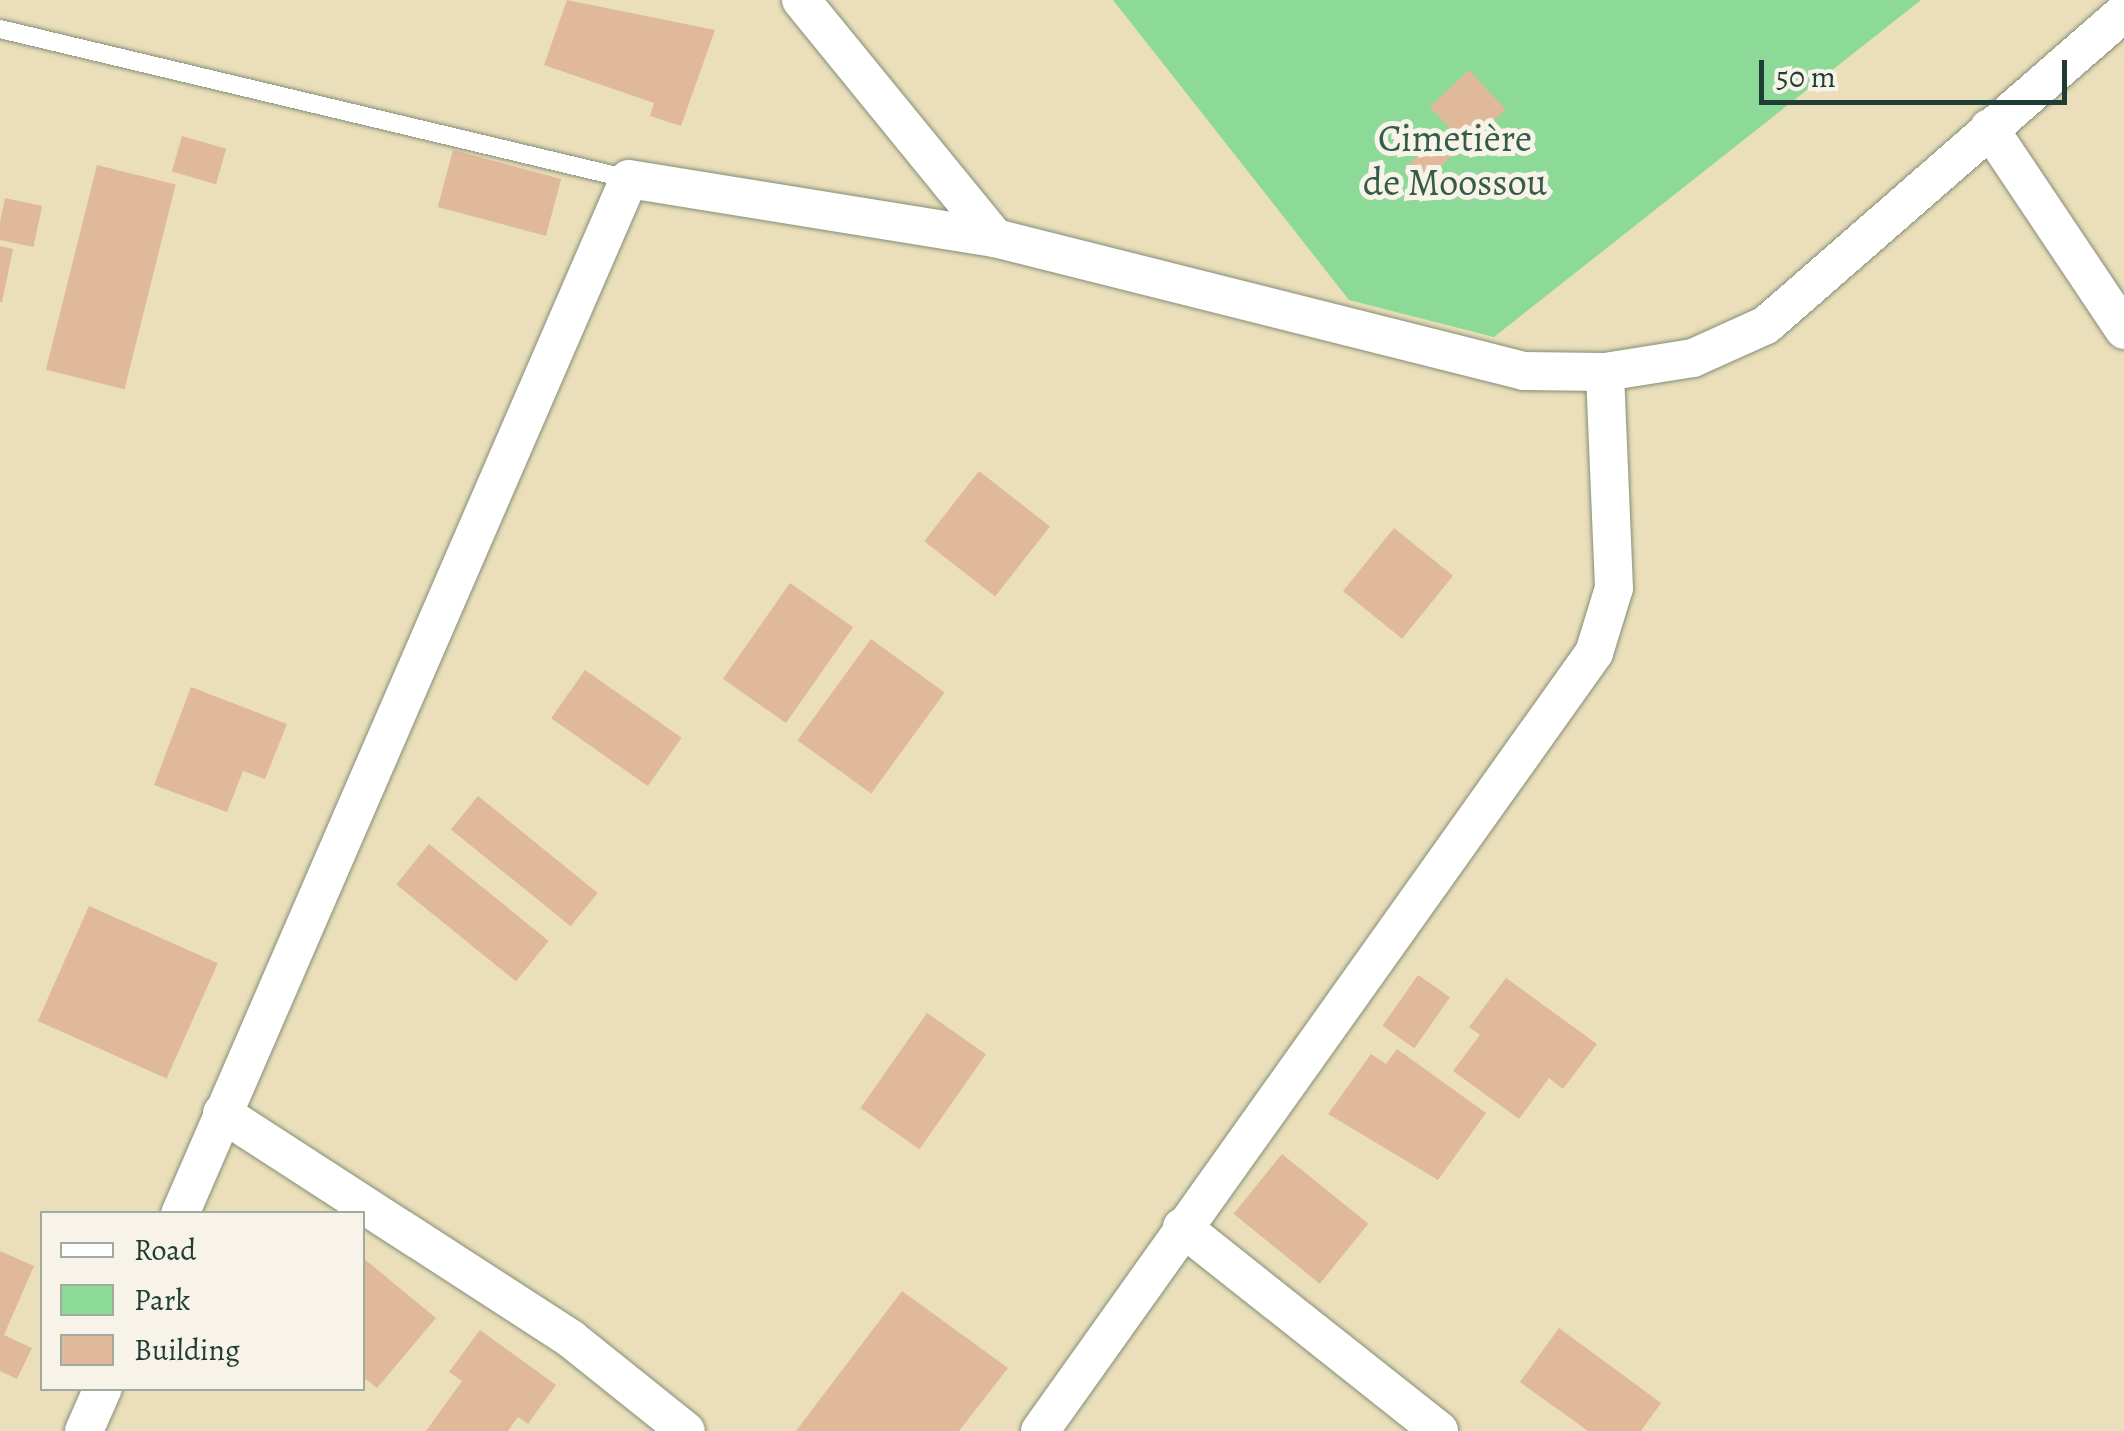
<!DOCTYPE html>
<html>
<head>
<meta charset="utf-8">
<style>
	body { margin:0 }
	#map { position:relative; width:2124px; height:1431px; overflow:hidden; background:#eadfba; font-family:Alegreya,serif }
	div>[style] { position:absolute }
	.green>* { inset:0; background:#8dd997 }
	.building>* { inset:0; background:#dfb99a; transform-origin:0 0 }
	.roads { filter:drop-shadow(0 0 2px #848e77) drop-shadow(0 0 2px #848e77) }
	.lane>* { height:18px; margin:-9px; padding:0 9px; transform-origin:9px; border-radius:9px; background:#fff }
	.street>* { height:38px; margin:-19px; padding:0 19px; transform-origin:19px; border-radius:19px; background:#fff }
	span { translate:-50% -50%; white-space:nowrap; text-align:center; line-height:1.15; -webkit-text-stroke:10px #f7f3e8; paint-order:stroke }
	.park-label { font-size:38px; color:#355c48 }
	.legend { position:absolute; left:40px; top:1211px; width:325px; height:180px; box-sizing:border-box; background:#f7f3e8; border:2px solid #a1aaa0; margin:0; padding:12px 18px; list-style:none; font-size:30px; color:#1f3d34 }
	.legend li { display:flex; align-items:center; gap:20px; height:50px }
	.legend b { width:50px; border:2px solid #a1aaa0 }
	.scale { position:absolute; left:1759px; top:60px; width:308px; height:45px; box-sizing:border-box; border:5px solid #1f3d34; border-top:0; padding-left:12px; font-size:30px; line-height:35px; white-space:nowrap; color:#1f3d34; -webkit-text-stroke:8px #f7f3e8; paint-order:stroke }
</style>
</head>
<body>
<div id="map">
	<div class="green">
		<i style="clip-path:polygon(1113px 0,1921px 0,1494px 337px,1349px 300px)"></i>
	</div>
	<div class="building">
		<i style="clip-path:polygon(567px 0,715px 30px,681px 126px,650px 116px,654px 103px,544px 65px)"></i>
		<i style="left:1469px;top:70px;width:54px;height:54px;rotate:47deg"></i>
		<i style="left:1441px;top:132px;width:24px;height:52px;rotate:45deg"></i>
		<i style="left:182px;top:136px;width:46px;height:37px;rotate:16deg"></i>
		<i style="left:453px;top:150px;width:112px;height:59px;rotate:15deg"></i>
		<i style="left:97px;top:165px;width:81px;height:211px;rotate:14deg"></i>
		<i style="left:5px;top:198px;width:38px;height:42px;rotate:12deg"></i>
		<i style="clip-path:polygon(0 246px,13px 249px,2px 302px,0 302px)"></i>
		<i style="left:979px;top:471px;width:90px;height:89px;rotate:38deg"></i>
		<i style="left:1394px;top:528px;width:76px;height:81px;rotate:39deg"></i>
		<i style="left:790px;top:583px;width:77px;height:117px;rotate:35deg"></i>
		<i style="left:871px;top:639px;width:91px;height:125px;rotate:36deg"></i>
		<i style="left:585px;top:670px;width:118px;height:59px;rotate:35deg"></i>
		<i style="clip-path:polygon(191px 687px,287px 724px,265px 779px,243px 771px,227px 812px,154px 785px)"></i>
		<i style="left:478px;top:796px;width:154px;height:43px;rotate:39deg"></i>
		<i style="left:429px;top:844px;width:154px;height:52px;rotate:39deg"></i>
		<i style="left:89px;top:906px;width:141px;height:126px;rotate:24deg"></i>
		<i style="left:1418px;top:975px;width:39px;height:62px;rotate:35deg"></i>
		<i style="clip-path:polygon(1506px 978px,1597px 1044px,1563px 1089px,1549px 1078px,1519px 1119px,1453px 1071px,1480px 1035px,1469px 1027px)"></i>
		<i style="left:927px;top:1013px;width:72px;height:116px;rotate:35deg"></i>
		<i style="clip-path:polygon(1397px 1049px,1486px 1113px,1438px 1180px,1328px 1114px,1371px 1054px,1386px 1064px)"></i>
		<i style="left:1282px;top:1154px;width:111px;height:77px;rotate:39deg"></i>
		<i style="clip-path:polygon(0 1251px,34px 1266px,4px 1335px,32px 1348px,17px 1379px,0 1371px)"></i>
		<i style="clip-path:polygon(362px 1257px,436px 1318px,377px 1388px,362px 1376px)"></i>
		<i style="clip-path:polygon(902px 1291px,1008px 1368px,959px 1431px,796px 1431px)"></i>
		<i style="clip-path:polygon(1559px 1328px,1661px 1403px,1641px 1431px,1588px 1431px,1520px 1382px)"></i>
		<i style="clip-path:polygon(480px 1330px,556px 1385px,528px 1424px,518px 1417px,508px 1431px,426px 1431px,462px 1381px,449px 1372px)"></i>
	</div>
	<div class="roads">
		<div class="lane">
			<i style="left:0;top:29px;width:647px;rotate:13.41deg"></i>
		</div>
		<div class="street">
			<i style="left:801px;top:0;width:307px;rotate:50.8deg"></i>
			<i style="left:1989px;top:128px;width:243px;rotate:56.2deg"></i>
			<i style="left:222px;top:1113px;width:416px;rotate:32.9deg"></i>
			<i style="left:571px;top:1339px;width:147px;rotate:38.7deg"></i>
			<i style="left:180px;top:1214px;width:1128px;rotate:-66.55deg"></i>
			<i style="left:629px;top:179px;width:371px;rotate:9.2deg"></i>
			<i style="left:995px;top:238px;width:545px;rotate:14.11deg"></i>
			<i style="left:1524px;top:371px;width:81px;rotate:0.7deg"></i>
			<i style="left:1605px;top:372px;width:89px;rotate:-9deg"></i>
			<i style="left:1693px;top:358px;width:80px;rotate:-24.3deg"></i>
			<i style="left:1766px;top:325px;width:475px;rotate:-41.1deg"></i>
			<i style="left:1182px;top:1227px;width:328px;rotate:38.4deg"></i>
			<i style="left:84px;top:1431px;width:47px;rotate:-66.2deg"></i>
			<i style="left:1040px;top:1431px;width:955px;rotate:-54.55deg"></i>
			<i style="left:1594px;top:653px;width:68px;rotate:-72.9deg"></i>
			<i style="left:1614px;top:588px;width:216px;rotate:-92.4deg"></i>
		</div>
	</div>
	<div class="park-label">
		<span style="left:1455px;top:161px">Cimetière<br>de Moossou</span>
	</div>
	<ul class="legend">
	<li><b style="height:12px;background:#fff"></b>Road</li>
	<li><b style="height:28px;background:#8dd997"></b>Park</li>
	<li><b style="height:28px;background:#dfb99a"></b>Building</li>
	</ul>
	<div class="scale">50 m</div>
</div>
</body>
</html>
